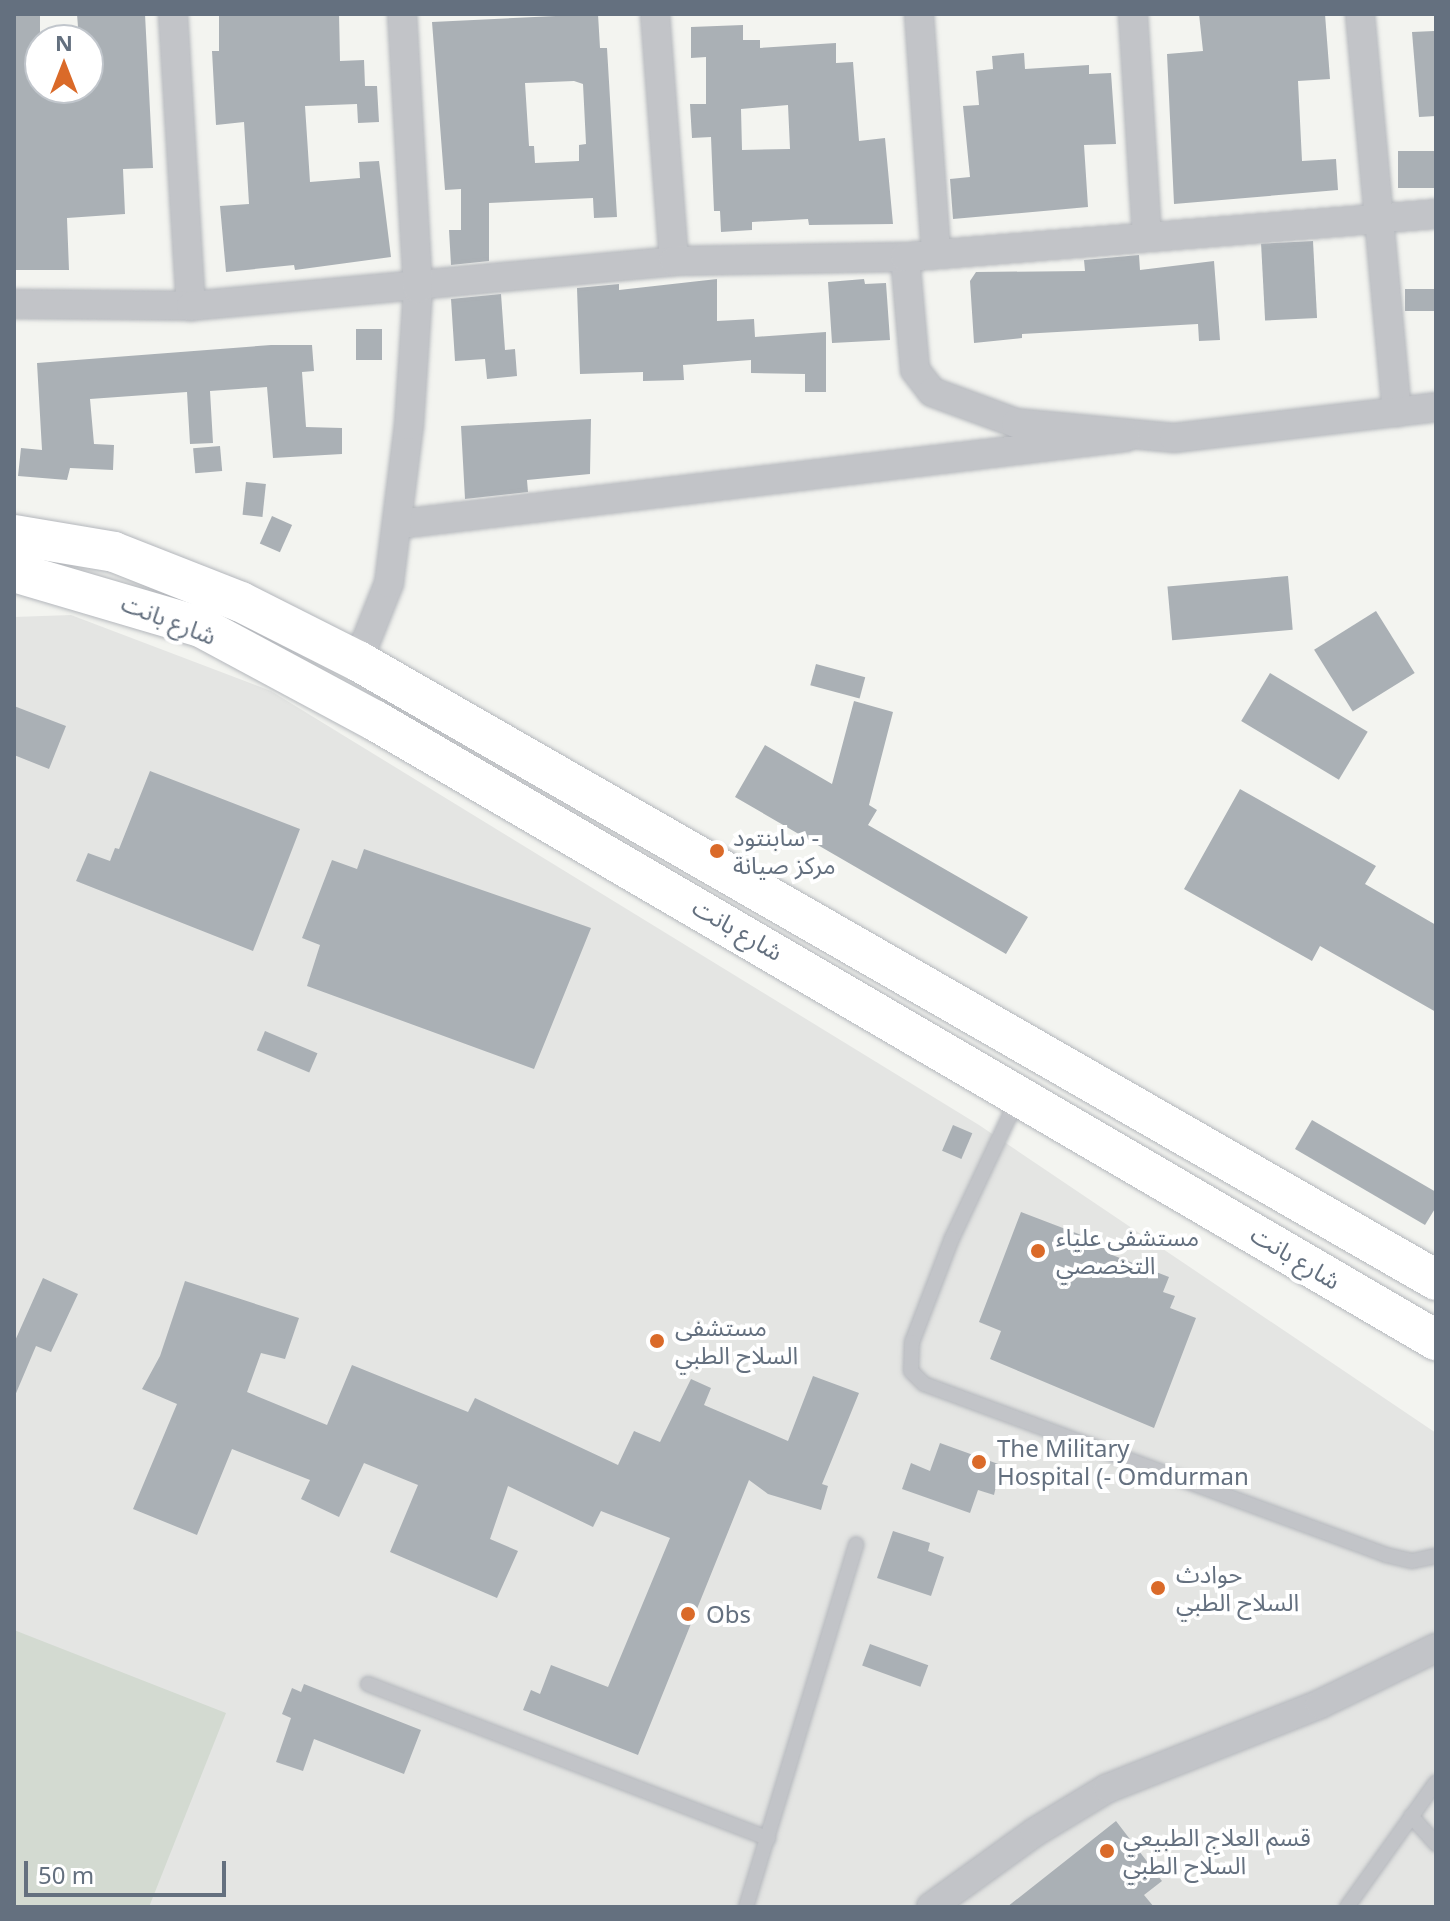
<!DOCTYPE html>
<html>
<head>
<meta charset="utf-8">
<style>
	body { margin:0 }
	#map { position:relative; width:1450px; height:1921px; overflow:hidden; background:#f3f4f0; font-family:"Noto Sans","Noto Sans Arabic",sans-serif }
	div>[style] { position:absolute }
	.built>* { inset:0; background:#e4e5e3 }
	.green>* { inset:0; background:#d3dad1 }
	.building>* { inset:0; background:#aab0b5; transform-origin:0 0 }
	.roads { filter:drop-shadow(0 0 2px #b4b7bc) drop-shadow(0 0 2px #b4b7bc) }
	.lane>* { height:14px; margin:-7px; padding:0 7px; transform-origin:7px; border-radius:7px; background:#c2c4c8 }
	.street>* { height:28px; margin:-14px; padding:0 14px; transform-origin:14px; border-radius:14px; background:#c2c4c8 }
	.secondary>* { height:40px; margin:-20px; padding:0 20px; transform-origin:20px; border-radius:20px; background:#fff }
	.dots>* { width:22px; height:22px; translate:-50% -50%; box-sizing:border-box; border:4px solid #fff; border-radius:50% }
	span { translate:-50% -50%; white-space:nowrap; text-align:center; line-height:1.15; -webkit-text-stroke:8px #fff; paint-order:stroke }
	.street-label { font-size:24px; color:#64707f }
	.poi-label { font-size:24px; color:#64707f }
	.left { translate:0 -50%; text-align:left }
	.frame { position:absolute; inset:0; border:16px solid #64707f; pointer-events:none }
	.north { position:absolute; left:24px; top:24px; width:80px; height:80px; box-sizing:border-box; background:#fff; border:2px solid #c1c6cc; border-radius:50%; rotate:0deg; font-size:22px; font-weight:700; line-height:32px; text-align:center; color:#64707f }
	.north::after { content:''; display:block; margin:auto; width:28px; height:36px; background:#da6a29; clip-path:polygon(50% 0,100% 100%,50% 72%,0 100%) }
	.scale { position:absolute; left:24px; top:1861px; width:202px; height:36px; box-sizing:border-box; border:4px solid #64707f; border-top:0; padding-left:10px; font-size:24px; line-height:28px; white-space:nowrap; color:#64707f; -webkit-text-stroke:6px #fff; paint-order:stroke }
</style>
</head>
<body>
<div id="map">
	<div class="built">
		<i style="clip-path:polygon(71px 615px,271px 691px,979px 1125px,1436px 1433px,1436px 1907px,14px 1907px,14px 617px)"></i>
	</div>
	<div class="green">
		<i style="clip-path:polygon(14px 1630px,226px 1713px,149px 1907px,14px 1907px)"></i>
	</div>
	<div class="building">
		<i style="clip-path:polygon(14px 14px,40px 14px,40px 88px,88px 88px,88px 40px,79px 40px,77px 14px,145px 14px,153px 168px,123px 169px,125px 214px,67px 218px,69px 270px,14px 270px)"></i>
		<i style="clip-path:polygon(219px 14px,339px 14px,340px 61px,364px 60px,365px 86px,377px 86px,379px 122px,358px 123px,357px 104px,305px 106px,310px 182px,360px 178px,359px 162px,379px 161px,391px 257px,295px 270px,294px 265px,226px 272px,220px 206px,249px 204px,244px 122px,216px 125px,212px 51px,219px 51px)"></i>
		<i style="clip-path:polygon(evenodd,598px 14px,600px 48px,607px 48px,617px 217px,594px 218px,593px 198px,489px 203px,489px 261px,451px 265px,449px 230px,461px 230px,461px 189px,445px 190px,432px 22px,598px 14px,574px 81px,583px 84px,586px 144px,579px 145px,579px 161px,535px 163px,534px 146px,529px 146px,525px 83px,574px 81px)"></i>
		<i style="clip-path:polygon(1199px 14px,1325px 14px,1330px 79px,1298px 81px,1302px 161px,1336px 159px,1338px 190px,1174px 204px,1167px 54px,1203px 51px)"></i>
		<i style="clip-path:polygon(evenodd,743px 25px,743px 40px,760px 40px,760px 48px,836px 43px,836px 63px,853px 62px,859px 141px,885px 138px,893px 224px,809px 225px,808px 219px,752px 222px,752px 230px,721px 232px,720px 211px,714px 211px,711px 137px,692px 138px,690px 104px,706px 104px,706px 57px,691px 58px,691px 27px,743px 25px,788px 105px,790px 149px,742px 150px,741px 109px,788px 105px)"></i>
		<i style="clip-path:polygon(1434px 31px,1436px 116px,1419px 117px,1412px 32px)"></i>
		<i style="clip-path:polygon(1024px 53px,1025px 69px,1089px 65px,1089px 74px,1111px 73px,1116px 144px,1084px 145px,1088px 207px,953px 219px,950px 179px,970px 177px,963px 106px,979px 105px,976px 71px,993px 69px,992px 56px)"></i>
		<i style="left:1436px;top:151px;width:37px;height:38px;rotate:90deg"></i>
		<i style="left:1313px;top:241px;width:77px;height:52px;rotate:87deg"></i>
		<i style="clip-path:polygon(1139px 255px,1140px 270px,1214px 261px,1220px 340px,1199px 341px,1198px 324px,1022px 334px,1022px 338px,974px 343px,970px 281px,976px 272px,1085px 271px,1084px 260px)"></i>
		<i style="clip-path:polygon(717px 279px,717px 321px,754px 319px,755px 337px,826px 332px,826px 392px,805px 392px,805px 374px,751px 373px,751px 360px,683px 365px,684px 380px,643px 381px,643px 372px,580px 374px,577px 288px,619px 284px,619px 290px)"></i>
		<i style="clip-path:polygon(864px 279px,865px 284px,886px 283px,890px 340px,832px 343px,828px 282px)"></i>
		<i style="left:1436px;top:289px;width:22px;height:31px;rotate:90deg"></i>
		<i style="clip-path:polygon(501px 294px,505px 350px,515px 349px,517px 376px,487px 379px,485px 359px,455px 361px,451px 299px)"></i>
		<i style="left:356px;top:329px;width:26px;height:31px"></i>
		<i style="clip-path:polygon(271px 345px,312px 345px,314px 371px,302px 372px,306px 427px,342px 428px,342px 454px,273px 458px,267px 387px,210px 391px,213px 443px,190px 444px,187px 392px,90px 399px,94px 444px,114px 445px,113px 470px,70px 468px,67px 480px,18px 476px,21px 448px,42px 450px,37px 363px)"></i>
		<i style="clip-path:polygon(591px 419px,590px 474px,527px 480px,528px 492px,465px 499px,461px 426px)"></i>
		<i style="left:220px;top:446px;width:25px;height:27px;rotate:85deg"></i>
		<i style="left:246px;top:482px;width:20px;height:33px;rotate:6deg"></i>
		<i style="left:272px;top:516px;width:22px;height:30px;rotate:24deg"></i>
		<i style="left:1288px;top:576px;width:54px;height:121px;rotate:85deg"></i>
		<i style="left:1376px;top:611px;width:73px;height:73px;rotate:58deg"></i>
		<i style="left:816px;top:664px;width:51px;height:22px;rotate:15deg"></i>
		<i style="left:1270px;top:673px;width:114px;height:56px;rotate:31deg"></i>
		<i style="clip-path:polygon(854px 701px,893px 712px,869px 805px,877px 810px,868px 825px,1028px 917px,1006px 954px,735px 797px,765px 745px,832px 784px)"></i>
		<i style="clip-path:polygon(14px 706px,66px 726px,49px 769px,14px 755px)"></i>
		<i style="clip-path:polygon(150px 771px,300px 829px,253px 951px,76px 881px,88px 853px,110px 861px,115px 848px,119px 849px)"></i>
		<i style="clip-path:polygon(1240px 789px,1376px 866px,1365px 884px,1436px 925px,1436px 1012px,1320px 946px,1312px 961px,1184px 889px)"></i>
		<i style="clip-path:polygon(364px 849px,591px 928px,534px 1069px,307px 986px,320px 945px,302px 938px,332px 860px,357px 869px)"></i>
		<i style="left:265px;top:1031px;width:57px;height:21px;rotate:23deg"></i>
		<i style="clip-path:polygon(1312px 1120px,1436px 1192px,1436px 1207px,1425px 1225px,1295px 1149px)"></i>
		<i style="left:953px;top:1125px;width:21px;height:28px;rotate:23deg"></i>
		<i style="clip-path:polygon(1021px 1212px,1110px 1246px,1107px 1253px,1169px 1277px,1163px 1292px,1175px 1296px,1170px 1308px,1196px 1318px,1154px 1428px,990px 1359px,1001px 1331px,979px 1322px)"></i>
		<i style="clip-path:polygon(43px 1278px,78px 1294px,51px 1352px,36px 1346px,14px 1398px,14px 1343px)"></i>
		<i style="clip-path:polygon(185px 1281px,299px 1318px,285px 1359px,261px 1353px,247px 1392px,327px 1425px,352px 1365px,468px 1412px,475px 1398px,618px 1465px,634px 1431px,660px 1442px,691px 1379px,711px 1388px,704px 1405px,788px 1441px,813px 1376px,859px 1393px,822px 1484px,828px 1486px,821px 1510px,768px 1494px,749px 1480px,638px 1755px,523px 1710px,531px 1690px,540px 1694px,551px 1665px,608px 1687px,670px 1538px,601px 1511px,593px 1527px,508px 1486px,490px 1539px,518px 1551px,497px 1598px,390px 1552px,418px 1485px,364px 1463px,339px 1517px,301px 1499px,310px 1480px,232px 1449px,197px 1535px,133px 1509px,177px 1404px,142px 1389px,160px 1356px)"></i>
		<i style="clip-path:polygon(940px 1443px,1001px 1465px,994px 1495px,978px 1490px,970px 1513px,902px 1489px,911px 1463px,930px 1471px)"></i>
		<i style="clip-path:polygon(893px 1531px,930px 1543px,928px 1551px,944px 1557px,931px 1596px,877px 1578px)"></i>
		<i style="left:870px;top:1644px;width:62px;height:23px;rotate:20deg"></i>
		<i style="clip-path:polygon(304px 1684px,421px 1730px,404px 1774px,314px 1739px,303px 1771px,276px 1762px,291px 1718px,282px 1714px,292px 1688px,301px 1692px)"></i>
		<i style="clip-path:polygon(1116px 1821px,1162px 1881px,1144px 1895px,1154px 1907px,1007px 1907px)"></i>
	</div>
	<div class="roads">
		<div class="lane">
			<i style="left:1018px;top:1098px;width:155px;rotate:115.2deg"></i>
			<i style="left:952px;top:1238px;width:111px;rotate:111deg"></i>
			<i style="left:912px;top:1342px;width:29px;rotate:92deg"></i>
			<i style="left:911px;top:1371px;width:18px;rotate:45deg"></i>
			<i style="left:924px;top:1384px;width:493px;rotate:20.3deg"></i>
			<i style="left:1386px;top:1555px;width:27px;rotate:13deg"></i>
			<i style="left:1412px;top:1561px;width:25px;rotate:-12deg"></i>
			<i style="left:368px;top:1684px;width:429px;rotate:21.1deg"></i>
			<i style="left:1411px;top:1816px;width:38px;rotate:48deg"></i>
			<i style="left:746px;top:1907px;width:379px;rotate:-73.1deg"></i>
			<i style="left:1347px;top:1907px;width:153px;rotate:-54.5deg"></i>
		</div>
		<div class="street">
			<i style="left:173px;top:14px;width:293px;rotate:86.5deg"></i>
			<i style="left:655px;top:14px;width:248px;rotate:85.6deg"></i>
			<i style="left:919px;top:14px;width:241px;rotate:85.9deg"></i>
			<i style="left:1133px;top:14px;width:222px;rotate:86.4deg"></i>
			<i style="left:1360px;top:14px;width:400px;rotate:84.7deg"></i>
			<i style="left:905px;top:257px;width:113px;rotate:84.9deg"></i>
			<i style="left:915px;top:370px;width:28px;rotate:52deg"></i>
			<i style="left:932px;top:392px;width:90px;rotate:20.3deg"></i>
			<i style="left:1016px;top:423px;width:159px;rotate:5.4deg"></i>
			<i style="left:1174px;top:438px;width:264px;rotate:-6.7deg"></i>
			<i style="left:14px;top:304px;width:177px;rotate:0.6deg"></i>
			<i style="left:191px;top:306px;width:485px;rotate:-5.3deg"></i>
			<i style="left:674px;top:261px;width:231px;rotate:-1deg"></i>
			<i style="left:905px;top:257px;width:533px;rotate:-4.63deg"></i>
			<i style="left:400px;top:524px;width:731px;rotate:-6.83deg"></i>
			<i style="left:358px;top:661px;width:84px;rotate:-68.3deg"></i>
			<i style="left:389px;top:583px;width:159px;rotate:-82.8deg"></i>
			<i style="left:409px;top:425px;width:136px;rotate:-86.2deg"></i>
			<i style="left:418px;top:289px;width:275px;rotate:-93.3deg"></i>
			<i style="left:931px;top:1907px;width:128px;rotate:-35.8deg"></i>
			<i style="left:1035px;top:1832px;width:85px;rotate:-31.1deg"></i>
			<i style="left:1108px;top:1788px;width:228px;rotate:-21.6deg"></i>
			<i style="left:1320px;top:1704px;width:129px;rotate:-25.8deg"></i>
		</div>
		<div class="secondary">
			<i style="left:14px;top:535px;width:101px;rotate:9.6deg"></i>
			<i style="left:114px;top:552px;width:136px;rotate:21.5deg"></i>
			<i style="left:241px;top:602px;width:131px;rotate:26.8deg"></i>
			<i style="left:358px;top:661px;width:1243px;rotate:29.86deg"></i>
			<i style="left:14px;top:572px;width:195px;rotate:16.4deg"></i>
			<i style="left:201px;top:627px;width:196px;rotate:28.3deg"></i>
			<i style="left:374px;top:720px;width:1230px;rotate:30.28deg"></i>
		</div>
	</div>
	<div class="dots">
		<i style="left:717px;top:851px;background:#da6a29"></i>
		<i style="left:1038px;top:1251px;background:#da6a29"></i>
		<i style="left:657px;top:1341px;background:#da6a29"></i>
		<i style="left:979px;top:1462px;background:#da6a29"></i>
		<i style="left:1158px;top:1588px;background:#da6a29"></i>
		<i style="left:688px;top:1614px;background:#da6a29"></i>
		<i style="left:1107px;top:1851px;background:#da6a29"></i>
	</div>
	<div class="street-label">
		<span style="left:169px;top:619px;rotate:21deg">شارع بانت</span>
		<span style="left:738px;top:929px;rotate:30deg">شارع بانت</span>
		<span style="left:1296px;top:1257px;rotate:31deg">شارع بانت</span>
	</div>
	<div class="poi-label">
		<span class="left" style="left:733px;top:851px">سابنتود -<br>مركز صيانة</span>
		<span class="left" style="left:1056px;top:1251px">مستشفى علياء<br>التخصصي</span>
		<span class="left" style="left:675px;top:1341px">مستشفى<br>السلاح الطبي</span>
		<span class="left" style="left:997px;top:1462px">The Military<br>Hospital (- Omdurman</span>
		<span class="left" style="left:1176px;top:1588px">حوادث<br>السلاح الطبي</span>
		<span class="left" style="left:706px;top:1614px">Obs</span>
		<span class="left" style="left:1123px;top:1851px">قسم العلاج الطبيعي<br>السلاح الطبي</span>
	</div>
	<div class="frame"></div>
	<div class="north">N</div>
	<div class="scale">50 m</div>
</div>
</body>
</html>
